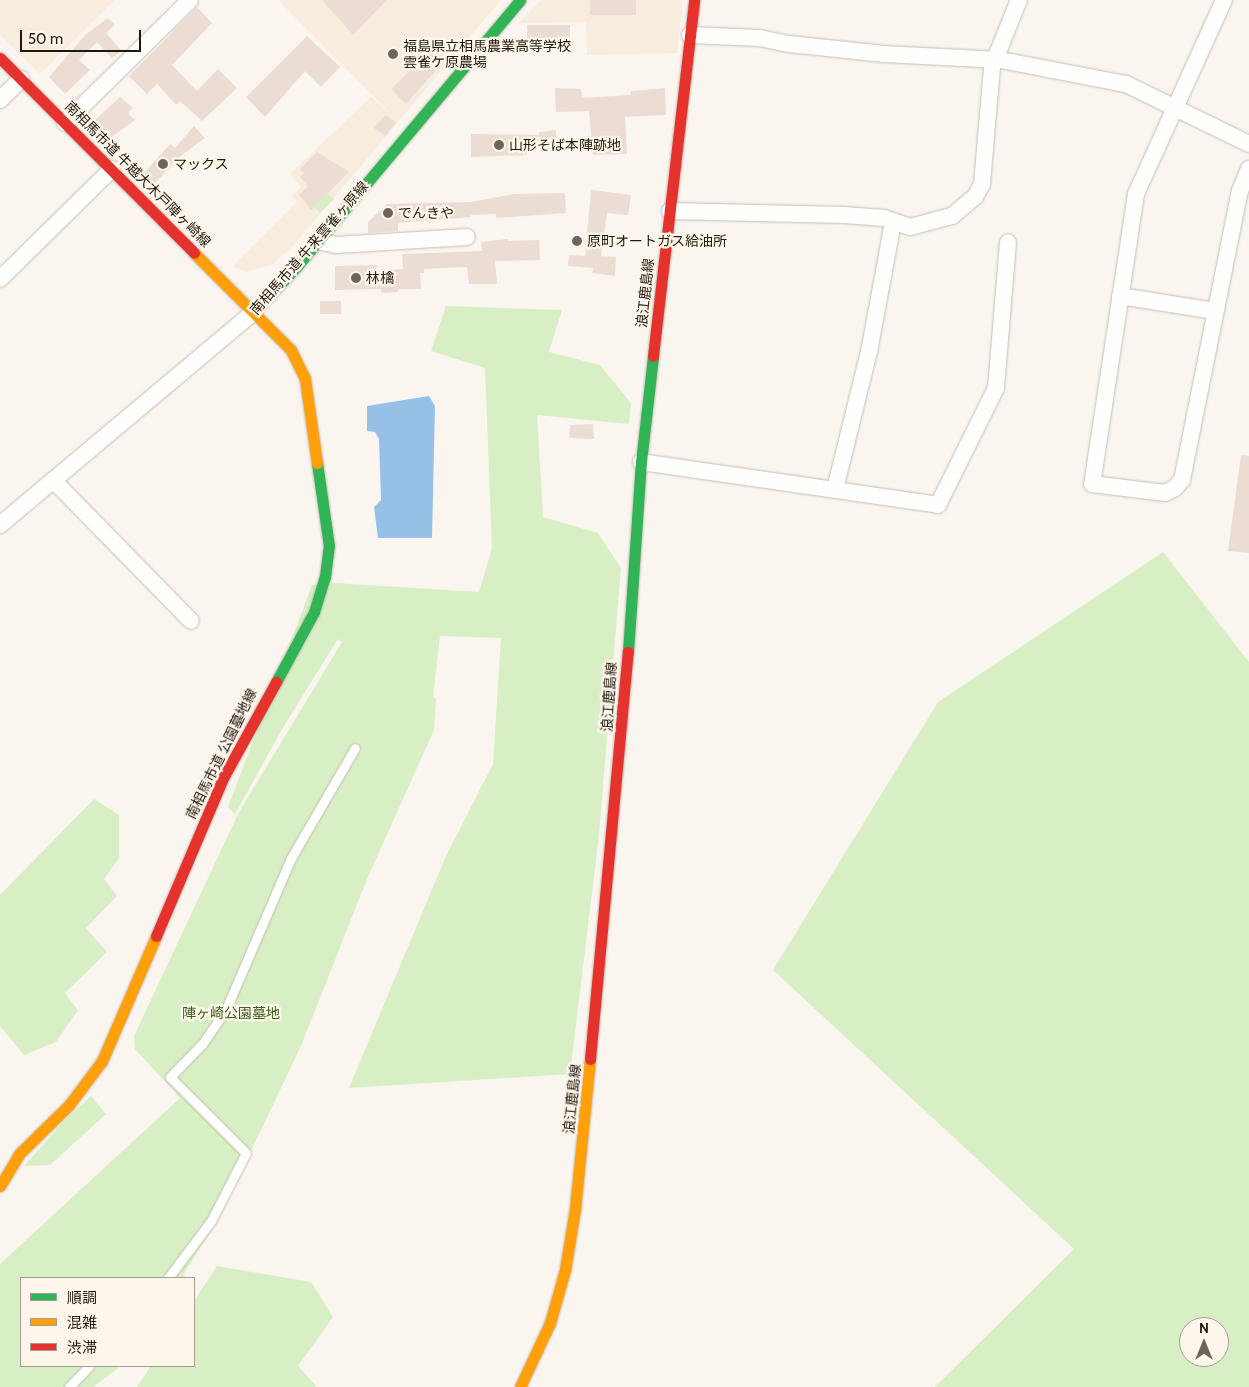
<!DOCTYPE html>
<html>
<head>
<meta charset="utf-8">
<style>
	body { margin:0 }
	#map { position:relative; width:1249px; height:1387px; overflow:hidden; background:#faf5ef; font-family:Cabin,"Noto Sans JP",sans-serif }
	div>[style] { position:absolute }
	.built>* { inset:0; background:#f7ecde }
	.green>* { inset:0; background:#d8efc5 }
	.water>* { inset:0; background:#97c0e7 }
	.building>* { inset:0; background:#ecddd4; transform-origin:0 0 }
	.roads { filter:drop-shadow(0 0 1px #c3bdb5) drop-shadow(0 0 1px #c3bdb5) }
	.lane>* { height:9px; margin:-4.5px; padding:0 4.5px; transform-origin:4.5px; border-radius:4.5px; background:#fefefd }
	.street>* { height:16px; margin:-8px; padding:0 8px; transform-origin:8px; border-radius:8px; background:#fefefd }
	.fast>* { height:11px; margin:-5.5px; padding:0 5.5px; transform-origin:5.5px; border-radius:5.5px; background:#30b455 }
	.slow>* { height:11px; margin:-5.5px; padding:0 5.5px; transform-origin:5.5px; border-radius:5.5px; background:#ff9f0a }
	.jam>* { height:11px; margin:-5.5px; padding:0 5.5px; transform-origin:5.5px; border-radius:5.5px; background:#e5322d }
	.dots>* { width:14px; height:14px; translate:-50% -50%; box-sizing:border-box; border:2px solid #fef6eb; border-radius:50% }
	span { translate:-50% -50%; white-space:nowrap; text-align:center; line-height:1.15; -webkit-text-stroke:4.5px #fef6eb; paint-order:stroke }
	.poi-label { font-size:14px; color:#1f180e }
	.left { translate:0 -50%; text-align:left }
	.street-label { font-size:14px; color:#1f180e }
	.park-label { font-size:14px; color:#39611b }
	.legend { position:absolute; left:20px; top:1277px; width:175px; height:90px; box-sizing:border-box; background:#fef6eb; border:1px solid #a59d93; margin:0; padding:6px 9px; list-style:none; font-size:15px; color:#1f180e }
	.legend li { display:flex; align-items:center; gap:10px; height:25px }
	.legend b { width:25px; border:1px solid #a59d93 }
	.north { position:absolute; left:1179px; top:1317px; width:50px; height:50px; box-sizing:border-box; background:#fef6eb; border:1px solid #a59d93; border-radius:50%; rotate:0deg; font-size:14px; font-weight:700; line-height:20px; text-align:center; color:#1f180e }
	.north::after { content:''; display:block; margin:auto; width:18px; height:22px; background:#6c655d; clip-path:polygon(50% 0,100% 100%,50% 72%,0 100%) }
	.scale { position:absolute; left:20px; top:30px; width:121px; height:22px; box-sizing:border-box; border:2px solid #1f180e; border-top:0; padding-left:6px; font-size:15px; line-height:18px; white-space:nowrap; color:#1f180e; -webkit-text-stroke:4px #fef6eb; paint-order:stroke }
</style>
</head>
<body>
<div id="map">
	<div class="built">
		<i style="clip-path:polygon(0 0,115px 0,40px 74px,0 35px)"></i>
		<i style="clip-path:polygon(278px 0,501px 0,294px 245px,273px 264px,247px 272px,234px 267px,236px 263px,297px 202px,293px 196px,301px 187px,290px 174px,371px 97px,394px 117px)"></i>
		<i style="clip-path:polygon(541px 0,683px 0,677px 53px,587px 55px,586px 22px,519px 23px)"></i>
	</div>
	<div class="green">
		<i style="clip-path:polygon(320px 187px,334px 199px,320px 213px,307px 199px)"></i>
		<i style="clip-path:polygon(446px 306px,562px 310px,549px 352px,600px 365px,631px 403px,629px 424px,537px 415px,543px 517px,598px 533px,621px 568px,599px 835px,570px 1074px,349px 1088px,446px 856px,493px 764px,501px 638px,440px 636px,433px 697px,436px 699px,434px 730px,367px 879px,301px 1046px,218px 1220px,183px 1275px,187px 1278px,21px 1278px,21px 1366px,121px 1366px,93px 1387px,0 1387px,0 1264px,180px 1098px,135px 1049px,134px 1036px,239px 812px,342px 642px,338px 639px,284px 726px,235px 814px,228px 807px,312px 585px,335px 583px,479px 592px,492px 548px,485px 368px,431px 351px)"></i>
		<i style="clip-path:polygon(evenodd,1163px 552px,1249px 662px,1249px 1387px,935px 1387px,1074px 1249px,773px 970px,938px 702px,1163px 552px,1189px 1327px,1219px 1327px,1219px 1357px,1189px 1357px,1189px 1327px)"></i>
		<i style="clip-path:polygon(94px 799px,119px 815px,119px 858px,104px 879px,117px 896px,86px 928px,107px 952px,65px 993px,78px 1010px,56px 1042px,24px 1055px,0 1026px,0 895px)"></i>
		<i style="clip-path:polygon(91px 1096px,106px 1114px,50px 1165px,24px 1166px,64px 1121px)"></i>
		<i style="clip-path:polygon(217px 1266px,311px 1282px,333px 1317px,298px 1366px,317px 1387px,137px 1387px,151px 1366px,194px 1366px,194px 1301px)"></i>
	</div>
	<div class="water">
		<i style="clip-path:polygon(429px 396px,435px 406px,432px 538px,378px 538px,374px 507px,381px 500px,379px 439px,375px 432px,367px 431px,367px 406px)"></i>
	</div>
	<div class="building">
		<i style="clip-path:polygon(322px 0,387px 0,353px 35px)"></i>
		<i style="left:590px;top:0;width:46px;height:15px"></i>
		<i style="clip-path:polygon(197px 7px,212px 23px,172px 65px,197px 91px,218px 69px,237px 88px,202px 121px,180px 101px,176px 105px,157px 84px,147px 94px,129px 76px)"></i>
		<i style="clip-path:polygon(108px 18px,115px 25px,106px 33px,122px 51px,112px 58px,97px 42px,79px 60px,90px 70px,65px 94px,49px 77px,85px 35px)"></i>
		<i style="left:570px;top:25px;width:16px;height:43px;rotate:90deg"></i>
		<i style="clip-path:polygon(307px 36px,340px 67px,321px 87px,305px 71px,265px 117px,246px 97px)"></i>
		<i style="clip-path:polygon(434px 48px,445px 60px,406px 104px,391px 89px)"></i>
		<i style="clip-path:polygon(555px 88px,581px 89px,582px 98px,631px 95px,631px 91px,665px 88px,666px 115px,625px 117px,627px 154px,593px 155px,589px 111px,556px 112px)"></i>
		<i style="clip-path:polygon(120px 97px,133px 108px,128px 113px,135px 120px,109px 139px,93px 122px)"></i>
		<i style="clip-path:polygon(386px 115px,396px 122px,385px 136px,374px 128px)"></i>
		<i style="clip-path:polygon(194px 126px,205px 138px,182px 155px,154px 184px,144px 173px,170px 144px,175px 148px)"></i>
		<i style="clip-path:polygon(556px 130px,556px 147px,527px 147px,527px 155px,471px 157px,471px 134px,539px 135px,539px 132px)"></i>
		<i style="clip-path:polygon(317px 152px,349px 172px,311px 210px,299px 195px,308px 186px,300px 177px,304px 173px,300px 169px)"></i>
		<i style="clip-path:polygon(591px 190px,631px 195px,628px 215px,607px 213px,601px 256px,616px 257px,615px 276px,592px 273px,593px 268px,568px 266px,569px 255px,585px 256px)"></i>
		<i style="clip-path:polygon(565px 193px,566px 213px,496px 218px,496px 214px,471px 215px,471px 217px,398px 223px,398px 231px,368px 233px,368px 222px,387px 204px,471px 202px,514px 194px)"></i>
		<i style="clip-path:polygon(508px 239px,508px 241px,539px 240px,540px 260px,495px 261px,497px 284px,469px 284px,467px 267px,424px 269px,424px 273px,420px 273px,421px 289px,398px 289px,398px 292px,381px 293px,381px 289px,335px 290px,335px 266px,377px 265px,377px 271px,403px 269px,402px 254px,482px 251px,481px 242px)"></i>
		<i style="left:320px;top:301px;width:21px;height:13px"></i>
		<i style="clip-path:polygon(593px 424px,594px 439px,569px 438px,570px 425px)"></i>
		<i style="clip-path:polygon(1241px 455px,1249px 456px,1249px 553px,1228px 551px)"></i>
	</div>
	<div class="roads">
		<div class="lane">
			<i style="left:168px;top:1278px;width:71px;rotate:-53deg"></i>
			<i style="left:211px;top:1221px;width:76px;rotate:-62.8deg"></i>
			<i style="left:246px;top:1153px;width:107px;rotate:-135deg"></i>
			<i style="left:170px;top:1077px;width:47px;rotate:-45.9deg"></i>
			<i style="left:203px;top:1043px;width:41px;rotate:-55.9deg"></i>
			<i style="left:226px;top:1009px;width:164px;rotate:-66.7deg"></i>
			<i style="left:291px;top:858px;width:127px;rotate:-59.8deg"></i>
			<i style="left:69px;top:1387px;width:29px;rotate:-46deg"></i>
		</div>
		<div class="street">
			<i style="left:1224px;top:0;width:213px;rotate:114.4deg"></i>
			<i style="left:1136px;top:194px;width:293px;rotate:98.6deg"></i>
			<i style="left:1092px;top:484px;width:74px;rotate:7deg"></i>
			<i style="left:1165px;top:493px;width:11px;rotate:-27deg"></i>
			<i style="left:1175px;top:488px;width:11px;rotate:-49deg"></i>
			<i style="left:1182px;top:480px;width:295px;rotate:-78.7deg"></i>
			<i style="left:1240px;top:191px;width:24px;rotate:-68deg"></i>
			<i style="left:690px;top:35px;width:70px;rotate:2.5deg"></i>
			<i style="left:760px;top:38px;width:30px;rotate:12deg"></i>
			<i style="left:789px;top:44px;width:96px;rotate:6deg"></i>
			<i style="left:884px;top:54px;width:117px;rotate:2.9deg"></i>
			<i style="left:1001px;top:60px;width:127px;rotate:10.9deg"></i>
			<i style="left:1126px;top:84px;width:137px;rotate:26deg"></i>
			<i style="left:0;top:100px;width:30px;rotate:-45deg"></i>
			<i style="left:65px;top:123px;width:175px;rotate:-44.5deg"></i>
			<i style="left:670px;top:211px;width:174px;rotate:1.3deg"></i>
			<i style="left:844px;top:215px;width:40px;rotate:4.3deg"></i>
			<i style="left:884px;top:218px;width:28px;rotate:19deg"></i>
			<i style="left:910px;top:227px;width:43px;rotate:-14.7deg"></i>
			<i style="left:952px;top:216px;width:30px;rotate:-40deg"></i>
			<i style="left:975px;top:197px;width:15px;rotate:-62deg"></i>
			<i style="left:982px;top:184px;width:117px;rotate:-85.1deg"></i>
			<i style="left:992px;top:67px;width:72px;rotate:-68.1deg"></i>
			<i style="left:318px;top:241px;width:18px;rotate:13deg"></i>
			<i style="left:336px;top:245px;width:131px;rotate:-3.5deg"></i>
			<i style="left:0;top:279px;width:157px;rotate:-44.5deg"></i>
			<i style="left:1120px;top:296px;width:96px;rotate:9deg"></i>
			<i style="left:641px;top:462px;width:300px;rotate:8.2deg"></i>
			<i style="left:938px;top:505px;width:131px;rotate:-63.6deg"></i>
			<i style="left:996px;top:388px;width:146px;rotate:-85.3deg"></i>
			<i style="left:53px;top:480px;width:197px;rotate:45.6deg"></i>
			<i style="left:835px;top:489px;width:141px;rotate:-76.1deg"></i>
			<i style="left:869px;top:352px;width:131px;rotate:-79.5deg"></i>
			<i style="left:0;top:525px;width:333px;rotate:-40deg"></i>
		</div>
		<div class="fast">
			<i style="left:255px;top:311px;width:62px;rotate:-47deg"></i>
			<i style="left:297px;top:266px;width:347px;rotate:-50deg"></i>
			<i style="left:628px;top:652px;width:190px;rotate:-86.1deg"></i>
			<i style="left:641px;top:462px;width:107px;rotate:-83.5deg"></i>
			<i style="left:276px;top:682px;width:80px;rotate:-61.5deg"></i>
			<i style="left:314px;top:612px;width:37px;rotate:-73deg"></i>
			<i style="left:325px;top:577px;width:31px;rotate:-83deg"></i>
			<i style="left:329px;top:546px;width:84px;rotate:-98.2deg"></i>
		</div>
		<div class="slow">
			<i style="left:194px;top:253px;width:137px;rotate:45deg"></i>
			<i style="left:291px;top:350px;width:32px;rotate:64deg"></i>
			<i style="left:305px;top:379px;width:85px;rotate:81.9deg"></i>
			<i style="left:0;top:1186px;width:37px;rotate:-59deg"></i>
			<i style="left:19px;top:1154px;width:70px;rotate:-44.4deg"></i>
			<i style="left:69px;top:1105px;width:55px;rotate:-53.1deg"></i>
			<i style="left:102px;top:1061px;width:136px;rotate:-66.6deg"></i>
			<i style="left:520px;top:1387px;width:71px;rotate:-64.9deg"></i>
			<i style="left:550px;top:1323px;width:55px;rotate:-74.2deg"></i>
			<i style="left:565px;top:1270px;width:62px;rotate:-80.7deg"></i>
			<i style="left:575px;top:1209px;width:151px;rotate:-84.3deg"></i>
		</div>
		<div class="jam">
			<i style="left:0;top:58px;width:275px;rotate:45.1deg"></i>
			<i style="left:653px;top:356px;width:358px;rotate:-83.4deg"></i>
			<i style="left:156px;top:936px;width:172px;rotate:-67deg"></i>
			<i style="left:223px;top:778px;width:110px;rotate:-61.1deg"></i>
			<i style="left:590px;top:1059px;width:409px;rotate:-84.7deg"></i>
		</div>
	</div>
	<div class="dots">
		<i style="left:393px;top:54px;background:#6c655d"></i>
		<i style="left:499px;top:145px;background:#6c655d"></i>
		<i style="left:163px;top:164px;background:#6c655d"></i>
		<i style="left:388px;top:213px;background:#6c655d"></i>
		<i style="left:577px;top:241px;background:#6c655d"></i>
		<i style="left:356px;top:278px;background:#6c655d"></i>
	</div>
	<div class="poi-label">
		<span class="left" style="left:403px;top:54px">福島県立相馬農業高等学校<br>雲雀ケ原農場</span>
		<span class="left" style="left:509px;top:145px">山形そば本陣跡地</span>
		<span class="left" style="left:173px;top:164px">マックス</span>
		<span class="left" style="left:398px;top:213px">でんきや</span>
		<span class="left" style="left:587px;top:241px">原町オートガス給油所</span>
		<span class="left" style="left:366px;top:278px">林檎</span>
	</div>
	<div class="street-label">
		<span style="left:138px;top:174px;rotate:45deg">南相馬市道 牛越大木戸陣ヶ崎線</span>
		<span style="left:309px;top:248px;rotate:-49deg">南相馬市道 牛来雲雀ヶ原線</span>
		<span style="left:645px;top:293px;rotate:-84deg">浪江鹿島線</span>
		<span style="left:609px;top:697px;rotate:-86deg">浪江鹿島線</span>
		<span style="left:221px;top:754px;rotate:-64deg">南相馬市道 公園墓地線</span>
		<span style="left:572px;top:1099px;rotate:-84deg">浪江鹿島線</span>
	</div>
	<div class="park-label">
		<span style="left:231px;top:1013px">陣ヶ崎公園墓地</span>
	</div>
	<ul class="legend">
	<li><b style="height:6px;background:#30b455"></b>順調</li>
	<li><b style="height:6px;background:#ff9f0a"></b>混雑</li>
	<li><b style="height:6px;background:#e5322d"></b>渋滞</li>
	</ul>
	<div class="north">N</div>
	<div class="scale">50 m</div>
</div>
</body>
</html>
